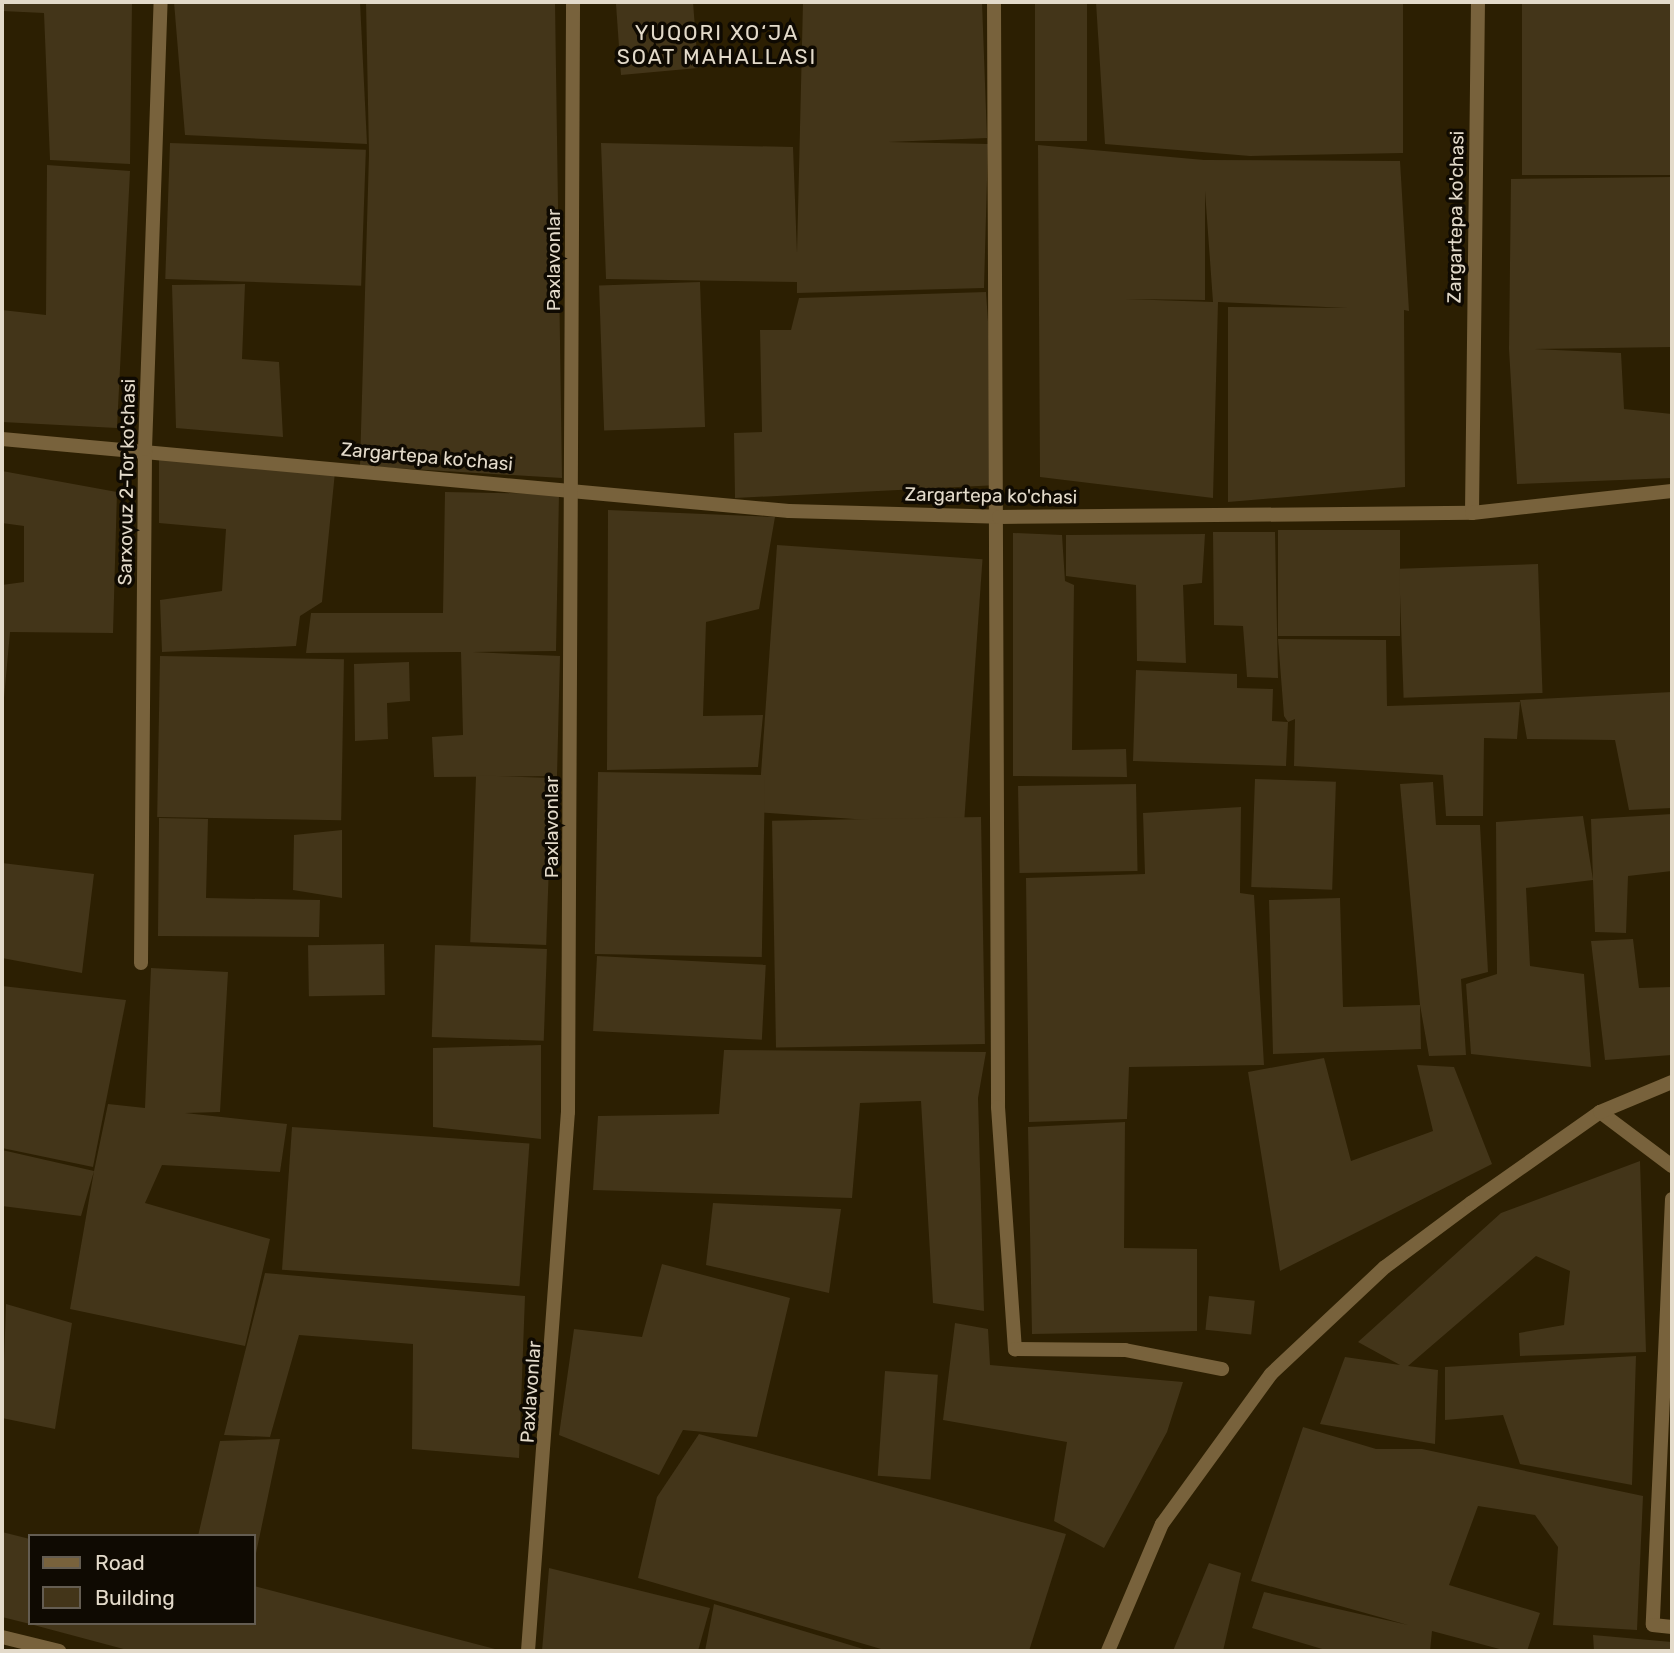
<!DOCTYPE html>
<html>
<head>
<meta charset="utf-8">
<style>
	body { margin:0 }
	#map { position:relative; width:1674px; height:1653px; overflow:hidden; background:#2c1f02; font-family:Rubik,sans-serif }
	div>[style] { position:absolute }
	.building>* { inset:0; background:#433519; transform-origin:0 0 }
	.street>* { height:14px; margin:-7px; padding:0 7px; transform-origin:7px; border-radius:7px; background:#78623c }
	span { translate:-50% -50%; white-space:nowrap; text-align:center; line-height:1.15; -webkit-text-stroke:7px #0f0a02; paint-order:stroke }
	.street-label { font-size:19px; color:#e3daca }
	.neighbourhood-label { font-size:21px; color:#e3daca; letter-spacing:2px }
	.frame { position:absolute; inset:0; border:4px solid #e3daca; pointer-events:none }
	.legend { position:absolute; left:28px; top:1534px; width:228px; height:91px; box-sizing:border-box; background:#0f0a02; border:2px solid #645d52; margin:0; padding:9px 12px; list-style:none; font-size:21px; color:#e3daca }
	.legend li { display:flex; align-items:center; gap:14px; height:35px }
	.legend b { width:35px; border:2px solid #645d52 }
</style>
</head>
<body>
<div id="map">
	<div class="building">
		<i style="clip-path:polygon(2px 2px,132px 2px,130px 164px,50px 160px,44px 13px,2px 11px)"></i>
		<i style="clip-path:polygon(174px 2px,360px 2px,367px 144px,185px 135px)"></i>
		<i style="clip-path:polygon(366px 2px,555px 2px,562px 478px,360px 466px,369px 154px)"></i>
		<i style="clip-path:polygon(643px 2px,693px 2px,698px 68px,621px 75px,616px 4px)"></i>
		<i style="clip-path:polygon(803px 2px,982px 2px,987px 138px,888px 142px,988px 144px,984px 288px,797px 293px,797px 282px,606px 279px,601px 143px,793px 147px,797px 253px)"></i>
		<i style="left:1035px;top:2px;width:52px;height:139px"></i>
		<i style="clip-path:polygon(1096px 2px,1403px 2px,1403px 153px,1250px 156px,1105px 144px)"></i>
		<i style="left:1522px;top:2px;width:150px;height:173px"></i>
		<i style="left:170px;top:143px;width:196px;height:136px;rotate:2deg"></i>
		<i style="clip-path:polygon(evenodd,1038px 145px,1204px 160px,1400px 161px,1409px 311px,1404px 310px,1405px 487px,1228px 502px,1228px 307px,1348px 308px,1218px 302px,1213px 498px,1040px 477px,1038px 145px,1205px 191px,1213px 302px,1125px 299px,1205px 300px,1205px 191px)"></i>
		<i style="clip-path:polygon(47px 165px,130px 171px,117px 428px,2px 422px,2px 310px,46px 315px)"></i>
		<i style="clip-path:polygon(1672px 177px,1672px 347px,1534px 349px,1621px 353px,1624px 409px,1672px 414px,1672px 478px,1517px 484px,1509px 349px,1511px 179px)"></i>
		<i style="left:700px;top:282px;width:145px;height:101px;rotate:88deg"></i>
		<i style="clip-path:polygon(245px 284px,242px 359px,279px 362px,283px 437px,176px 428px,172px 285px)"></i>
		<i style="clip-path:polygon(986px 292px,999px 485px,735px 498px,734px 433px,762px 432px,760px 330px,791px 330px,799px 298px)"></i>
		<i style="clip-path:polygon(159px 459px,335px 472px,322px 602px,300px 616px,296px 646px,162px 652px,160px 600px,222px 591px,226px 529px,159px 523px)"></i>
		<i style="clip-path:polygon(2px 471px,117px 492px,113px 633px,10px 632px,4px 698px,2px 585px,24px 582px,24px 526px,2px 523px)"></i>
		<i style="clip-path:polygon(445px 492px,559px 494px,556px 651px,472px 652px,560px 656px,557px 776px,434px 777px,432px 737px,463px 735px,461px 652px,306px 653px,311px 613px,443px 613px)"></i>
		<i style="clip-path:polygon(608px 510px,775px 517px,759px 609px,706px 622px,703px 716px,763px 715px,758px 767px,607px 770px)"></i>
		<i style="left:1278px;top:530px;width:122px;height:106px"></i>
		<i style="clip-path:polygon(1213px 532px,1275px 532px,1278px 678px,1247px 677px,1243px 626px,1214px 625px)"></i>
		<i style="clip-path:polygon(1013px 533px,1062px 535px,1065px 581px,1074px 585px,1072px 750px,1126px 749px,1127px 777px,1013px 776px)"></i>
		<i style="clip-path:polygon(1205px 534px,1202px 583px,1183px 585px,1186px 663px,1137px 661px,1136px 585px,1066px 576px,1066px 535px)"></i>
		<i style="left:777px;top:545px;width:206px;height:268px;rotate:4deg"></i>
		<i style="left:1538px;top:564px;width:129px;height:139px;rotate:88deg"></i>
		<i style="clip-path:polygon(1278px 639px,1386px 640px,1387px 706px,1520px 702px,1517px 739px,1484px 738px,1483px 816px,1446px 816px,1443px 775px,1294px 766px,1295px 719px,1288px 722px,1284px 716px)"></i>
		<i style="left:160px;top:656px;width:184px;height:161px;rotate:1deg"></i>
		<i style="clip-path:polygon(409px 662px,410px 701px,387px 703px,388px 739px,355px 741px,354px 664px)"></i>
		<i style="clip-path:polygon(1136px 670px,1237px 674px,1237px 688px,1273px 689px,1272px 721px,1288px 722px,1286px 766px,1133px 761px)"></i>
		<i style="clip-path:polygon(1672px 692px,1672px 808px,1629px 810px,1615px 740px,1527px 739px,1520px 700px)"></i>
		<i style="left:765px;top:775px;width:182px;height:167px;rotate:91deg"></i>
		<i style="left:552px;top:778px;width:167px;height:76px;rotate:92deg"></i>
		<i style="left:1255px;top:779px;width:81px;height:108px;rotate:2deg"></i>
		<i style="clip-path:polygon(1433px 782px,1436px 825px,1480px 825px,1488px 972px,1461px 979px,1466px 1055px,1429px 1056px,1420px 1005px,1400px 784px)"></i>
		<i style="left:1136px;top:784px;width:87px;height:118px;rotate:89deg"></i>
		<i style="clip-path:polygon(1241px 807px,1240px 893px,1254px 895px,1264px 1065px,1129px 1067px,1127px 1119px,1029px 1122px,1026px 878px,1145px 874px,1143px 813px)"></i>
		<i style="clip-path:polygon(1672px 814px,1672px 871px,1628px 876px,1626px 933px,1595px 932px,1593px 880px,1526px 888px,1530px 966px,1584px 974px,1591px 1067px,1471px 1054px,1466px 984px,1497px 974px,1496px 822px,1583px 816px,1593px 880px,1591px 819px)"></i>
		<i style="left:981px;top:817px;width:227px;height:209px;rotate:89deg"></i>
		<i style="clip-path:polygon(159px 818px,208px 819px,206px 898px,320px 900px,319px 937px,158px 936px)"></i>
		<i style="clip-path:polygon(342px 830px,342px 898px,293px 890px,294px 835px)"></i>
		<i style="clip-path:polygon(2px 863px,94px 874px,82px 973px,2px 958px)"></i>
		<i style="clip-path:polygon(1340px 898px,1343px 1007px,1420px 1005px,1421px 1049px,1273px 1054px,1269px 900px)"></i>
		<i style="clip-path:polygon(1633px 939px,1639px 988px,1672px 987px,1672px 1055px,1605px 1060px,1591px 941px)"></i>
		<i style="left:384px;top:944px;width:51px;height:76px;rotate:89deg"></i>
		<i style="left:435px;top:945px;width:112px;height:92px;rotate:2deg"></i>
		<i style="left:597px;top:956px;width:169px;height:75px;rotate:3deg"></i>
		<i style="clip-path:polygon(151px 968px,228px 972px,220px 1112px,185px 1113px,287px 1124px,280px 1172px,162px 1165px,145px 1203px,270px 1239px,245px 1346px,70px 1309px,94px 1171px,81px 1216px,2px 1206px,2px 1150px,94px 1171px,108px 1104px,145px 1108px)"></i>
		<i style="clip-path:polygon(2px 986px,126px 1000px,93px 1167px,2px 1148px)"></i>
		<i style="clip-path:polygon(541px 1045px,541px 1139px,433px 1127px,433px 1048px)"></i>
		<i style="clip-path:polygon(724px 1050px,986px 1052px,978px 1098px,984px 1311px,933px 1303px,921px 1101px,860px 1103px,852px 1198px,593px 1190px,598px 1116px,719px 1114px)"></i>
		<i style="clip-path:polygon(1324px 1058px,1351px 1161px,1433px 1131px,1417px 1065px,1454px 1067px,1492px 1164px,1280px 1271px,1248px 1072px)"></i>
		<i style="clip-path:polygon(1125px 1122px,1124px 1248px,1197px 1249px,1197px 1331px,1032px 1334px,1028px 1127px)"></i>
		<i style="left:292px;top:1127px;width:238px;height:143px;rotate:4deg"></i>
		<i style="clip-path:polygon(1640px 1161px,1646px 1352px,1520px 1356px,1519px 1333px,1564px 1325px,1570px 1271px,1536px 1256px,1408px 1366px,1438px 1370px,1435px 1444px,1320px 1424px,1345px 1357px,1400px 1365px,1358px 1342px,1501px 1213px)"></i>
		<i style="clip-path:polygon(713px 1203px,841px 1209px,829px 1293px,706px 1265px)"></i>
		<i style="clip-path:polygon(662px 1264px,790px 1298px,757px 1437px,683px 1430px,659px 1475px,559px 1435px,574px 1329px,642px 1337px)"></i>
		<i style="clip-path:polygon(265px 1273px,525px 1296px,519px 1458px,412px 1449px,413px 1344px,299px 1335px,270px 1437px,224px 1435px)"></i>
		<i style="left:1209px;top:1296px;width:46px;height:34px;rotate:6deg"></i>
		<i style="clip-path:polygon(6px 1304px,72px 1323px,55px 1429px,2px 1418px)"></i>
		<i style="clip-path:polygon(955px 1323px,988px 1329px,990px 1365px,1183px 1382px,1167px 1432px,1104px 1548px,1054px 1521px,1067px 1442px,943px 1420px)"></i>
		<i style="clip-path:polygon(1636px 1356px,1632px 1485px,1520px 1464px,1503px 1415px,1445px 1420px,1445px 1367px)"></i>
		<i style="left:885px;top:1371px;width:53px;height:105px;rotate:4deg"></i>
		<i style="clip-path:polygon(1303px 1427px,1376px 1449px,1422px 1449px,1643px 1496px,1637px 1630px,1553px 1625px,1558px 1547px,1535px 1515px,1478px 1506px,1449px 1585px,1540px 1613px,1527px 1651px,1507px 1651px,1432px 1631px,1430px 1651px,1329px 1651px,1252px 1628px,1264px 1592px,1408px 1625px,1251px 1581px)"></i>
		<i style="clip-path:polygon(699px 1434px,1066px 1534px,1029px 1651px,888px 1651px,638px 1578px,657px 1497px)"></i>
		<i style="clip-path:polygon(280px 1439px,255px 1558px,254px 1536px,198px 1536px,220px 1441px)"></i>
		<i style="clip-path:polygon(2px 1532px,30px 1539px,30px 1624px,2px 1617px)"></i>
		<i style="clip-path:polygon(1209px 1563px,1241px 1573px,1223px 1651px,1173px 1651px)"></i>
		<i style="clip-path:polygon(549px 1568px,710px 1608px,698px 1651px,542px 1651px)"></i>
		<i style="clip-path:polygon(254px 1586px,495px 1649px,494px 1651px,131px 1651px,30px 1624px,254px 1623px)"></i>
		<i style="clip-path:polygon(714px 1604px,870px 1651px,705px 1651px)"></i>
		<i style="clip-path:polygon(1593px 1635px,1672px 1642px,1672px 1651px,1594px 1651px)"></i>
	</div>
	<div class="street">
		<i style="left:994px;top:2px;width:1105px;rotate:89.79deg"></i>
		<i style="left:998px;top:1107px;width:243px;rotate:86deg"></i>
		<i style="left:1015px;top:1349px;width:110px;rotate:0.5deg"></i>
		<i style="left:1125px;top:1350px;width:99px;rotate:11.1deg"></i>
		<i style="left:2px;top:439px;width:790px;rotate:5.23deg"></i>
		<i style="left:789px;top:511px;width:210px;rotate:1.6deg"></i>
		<i style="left:999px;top:517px;width:473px;rotate:-0.5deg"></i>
		<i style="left:1472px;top:513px;width:511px;rotate:-89.33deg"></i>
		<i style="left:1472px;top:513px;width:201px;rotate:-6.3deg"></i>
		<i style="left:141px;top:963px;width:514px;rotate:-89.55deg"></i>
		<i style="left:145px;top:449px;width:447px;rotate:-88deg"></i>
		<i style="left:1600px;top:1112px;width:90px;rotate:36.9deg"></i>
		<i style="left:1672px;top:1199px;width:426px;rotate:92.6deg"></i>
		<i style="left:1653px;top:1625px;width:19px;rotate:6deg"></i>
		<i style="left:2px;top:1637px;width:59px;rotate:13.8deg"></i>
		<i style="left:528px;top:1651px;width:540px;rotate:-85.76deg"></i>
		<i style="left:568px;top:1112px;width:1110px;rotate:-89.74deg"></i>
		<i style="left:1108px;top:1651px;width:138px;rotate:-67deg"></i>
		<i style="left:1162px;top:1524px;width:185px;rotate:-54deg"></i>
		<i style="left:1271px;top:1374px;width:156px;rotate:-43.2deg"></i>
		<i style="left:1385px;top:1267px;width:107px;rotate:-36.7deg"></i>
		<i style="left:1471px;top:1203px;width:158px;rotate:-35.2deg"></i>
		<i style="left:1600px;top:1112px;width:78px;rotate:-22.6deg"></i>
	</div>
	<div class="street-label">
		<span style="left:1456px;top:217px;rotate:-89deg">Zargartepa ko'chasi</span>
		<span style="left:554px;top:260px;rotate:-90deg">Paxlavonlar</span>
		<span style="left:427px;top:457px;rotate:5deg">Zargartepa ko'chasi</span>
		<span style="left:127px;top:482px;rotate:-89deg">Sarxovuz 2-Tor ko'chasi</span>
		<span style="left:991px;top:496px;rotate:1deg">Zargartepa ko'chasi</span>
		<span style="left:552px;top:827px;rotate:-90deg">Paxlavonlar</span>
		<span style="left:531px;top:1392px;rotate:-86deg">Paxlavonlar</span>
	</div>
	<div class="neighbourhood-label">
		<span style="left:717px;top:45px">YUQORI XO‘JA<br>SOAT MAHALLASI</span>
	</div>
	<div class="frame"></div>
	<ul class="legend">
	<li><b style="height:9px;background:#78623c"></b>Road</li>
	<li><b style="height:19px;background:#433519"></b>Building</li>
	</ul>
</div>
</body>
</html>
